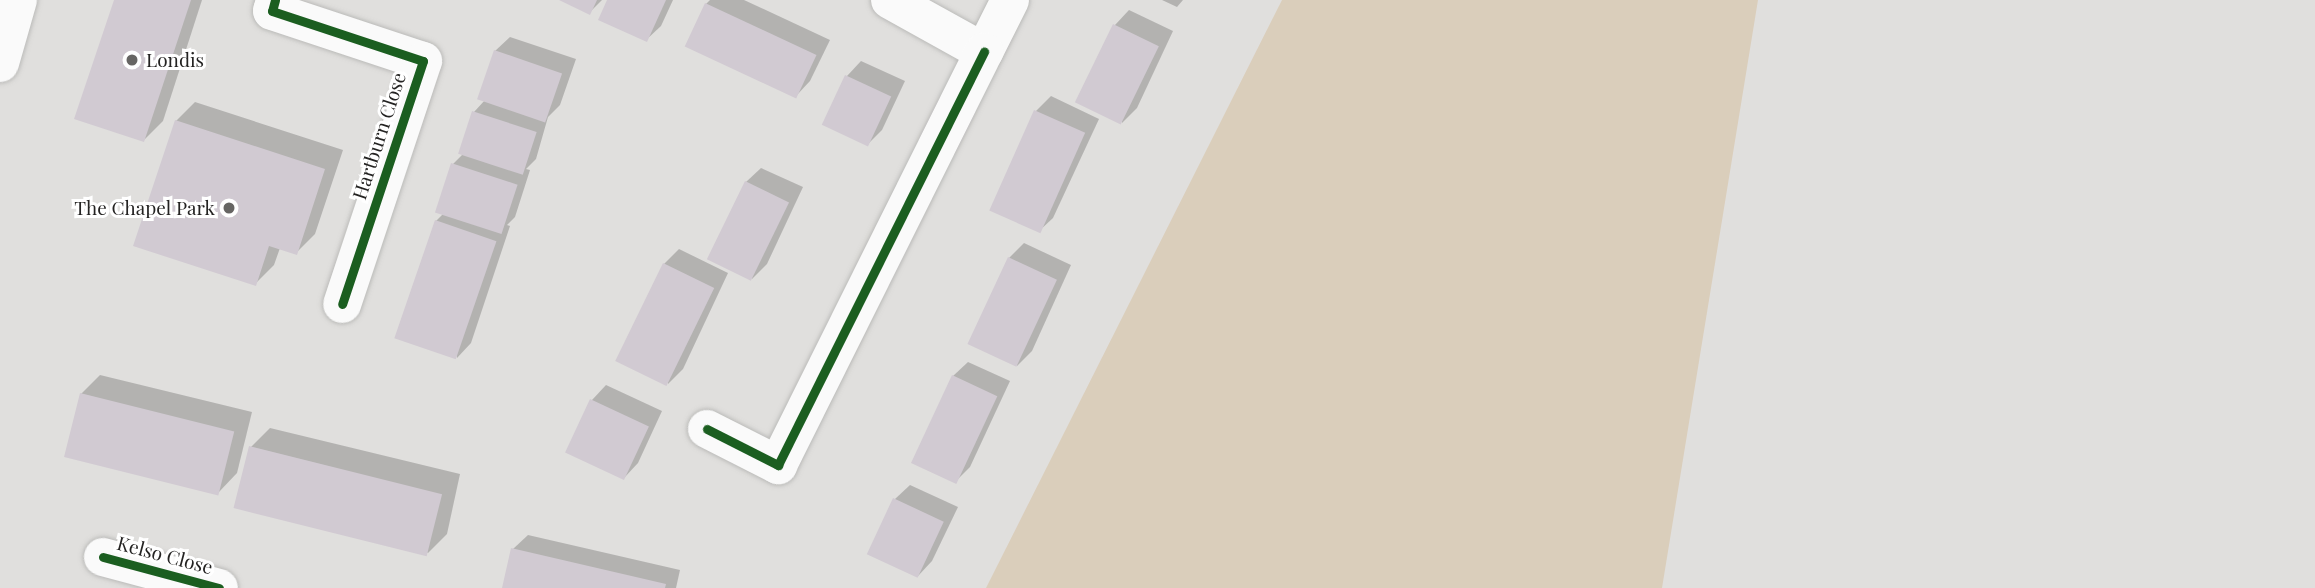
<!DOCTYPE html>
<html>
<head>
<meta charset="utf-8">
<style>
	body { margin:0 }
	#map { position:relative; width:2315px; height:588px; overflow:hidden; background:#e0dfdd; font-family:"Playfair Display",serif }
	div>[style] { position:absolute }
	.green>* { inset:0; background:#dacebb }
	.shadow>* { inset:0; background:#0003 }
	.building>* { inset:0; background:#d1cad2; transform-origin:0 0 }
	.roads { filter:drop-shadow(0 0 2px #bbbbb9) drop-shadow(0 0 2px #bbbbb9) }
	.minor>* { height:38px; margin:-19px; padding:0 19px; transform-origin:19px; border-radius:19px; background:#fafafa }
	.cycleway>* { height:9px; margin:-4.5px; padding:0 4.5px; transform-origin:4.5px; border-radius:4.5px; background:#1b5e20 }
	.dots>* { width:19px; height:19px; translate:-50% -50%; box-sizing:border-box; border:4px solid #fff; border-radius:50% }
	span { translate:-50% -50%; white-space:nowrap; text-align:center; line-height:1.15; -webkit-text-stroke:6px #fff; paint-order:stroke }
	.poi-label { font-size:19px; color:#242322 }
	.left { translate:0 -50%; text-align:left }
	.right { translate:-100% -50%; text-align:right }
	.street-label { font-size:19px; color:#242322 }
</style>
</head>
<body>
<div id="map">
	<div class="green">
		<i style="clip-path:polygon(1282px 0,1758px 0,1662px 588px,986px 588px)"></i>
	</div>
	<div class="shadow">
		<i style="clip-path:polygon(115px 0,202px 0,163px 121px,144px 140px)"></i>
		<i style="clip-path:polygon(563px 0,602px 0,590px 12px)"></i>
		<i style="clip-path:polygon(609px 0,673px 0,661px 26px,646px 40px)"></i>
		<i style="clip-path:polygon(710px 0,744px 0,830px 40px,810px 81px,796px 96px,706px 4px)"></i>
		<i style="clip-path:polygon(1162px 0,1183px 0,1177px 7px)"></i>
		<i style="clip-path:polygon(1129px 10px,1173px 31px,1137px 108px,1122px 123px,1115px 25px)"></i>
		<i style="clip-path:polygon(510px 37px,576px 59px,560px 105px,548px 117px,536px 159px,526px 169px,530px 170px,515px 217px,507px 225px,510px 226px,471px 343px,457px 358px,436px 221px,444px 213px,453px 164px,463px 154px,474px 112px,485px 100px,495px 51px)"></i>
		<i style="clip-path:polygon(861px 61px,905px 81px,882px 130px,868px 144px,824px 124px,847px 76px)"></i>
		<i style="clip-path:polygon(1051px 96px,1099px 119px,1053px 218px,1038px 232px,1036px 111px)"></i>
		<i style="clip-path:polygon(195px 102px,343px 150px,315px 234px,296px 253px,280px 248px,274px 265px,255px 284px,176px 121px)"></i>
		<i style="clip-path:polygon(761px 168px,803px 187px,767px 264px,752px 279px,746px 182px)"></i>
		<i style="clip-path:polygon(1024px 243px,1071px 265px,1032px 351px,1017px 366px,1009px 258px)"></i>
		<i style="clip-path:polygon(679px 249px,728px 273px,683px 369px,668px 384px,664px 264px)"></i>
		<i style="clip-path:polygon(968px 362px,1010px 381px,970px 467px,955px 482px,953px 376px)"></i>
		<i style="clip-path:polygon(100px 375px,252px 412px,237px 473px,218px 493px,81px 394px)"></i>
		<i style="clip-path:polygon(606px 385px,662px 411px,638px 463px,624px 478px,568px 452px,592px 400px)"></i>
		<i style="clip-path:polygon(270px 428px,460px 474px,447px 534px,428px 553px,251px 447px)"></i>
		<i style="clip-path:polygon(910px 485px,958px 507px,932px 561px,918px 576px,895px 499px)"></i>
		<i style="clip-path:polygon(528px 535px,680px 570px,676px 588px,504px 588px,513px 549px)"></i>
	</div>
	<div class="building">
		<i style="clip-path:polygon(114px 0,191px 0,144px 142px,74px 119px)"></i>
		<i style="clip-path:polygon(559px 0,597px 0,590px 15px)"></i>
		<i style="clip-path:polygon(607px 0,666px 0,647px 42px,598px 20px)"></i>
		<i style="left:705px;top:3px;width:123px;height:48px;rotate:25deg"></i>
		<i style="left:1113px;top:24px;width:51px;height:87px;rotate:26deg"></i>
		<i style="left:494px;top:50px;width:72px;height:52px;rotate:19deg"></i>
		<i style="left:845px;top:75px;width:51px;height:55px;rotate:25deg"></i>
		<i style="left:1034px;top:110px;width:56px;height:110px;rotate:24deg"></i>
		<i style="left:472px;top:111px;width:68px;height:45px;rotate:18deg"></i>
		<i style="clip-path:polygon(175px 120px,325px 169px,297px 255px,269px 246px,256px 286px,133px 246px)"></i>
		<i style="left:451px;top:163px;width:70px;height:52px;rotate:18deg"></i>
		<i style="left:745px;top:181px;width:49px;height:87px;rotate:26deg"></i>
		<i style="left:435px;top:220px;width:65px;height:125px;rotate:19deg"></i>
		<i style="left:1008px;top:257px;width:54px;height:96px;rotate:25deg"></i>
		<i style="left:663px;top:263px;width:57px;height:109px;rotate:26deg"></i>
		<i style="left:952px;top:375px;width:50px;height:97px;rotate:25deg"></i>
		<i style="left:80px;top:393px;width:159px;height:66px;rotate:14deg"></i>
		<i style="left:590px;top:399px;width:65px;height:59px;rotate:25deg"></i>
		<i style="left:249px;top:446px;width:199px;height:64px;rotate:14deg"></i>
		<i style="left:893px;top:498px;width:56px;height:62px;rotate:25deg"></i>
		<i style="clip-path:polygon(511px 548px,666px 584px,665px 588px,502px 588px)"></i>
	</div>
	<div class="roads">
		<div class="minor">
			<i style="left:275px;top:0;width:11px;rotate:105deg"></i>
			<i style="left:272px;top:11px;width:159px;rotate:18.3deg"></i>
			<i style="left:423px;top:61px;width:256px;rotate:108.4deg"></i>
			<i style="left:890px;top:0;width:107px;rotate:29deg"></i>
			<i style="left:984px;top:52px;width:58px;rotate:-63.4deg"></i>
			<i style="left:0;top:63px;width:66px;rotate:-74.1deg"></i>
			<i style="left:707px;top:429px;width:80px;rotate:26.9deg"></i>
			<i style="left:778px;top:465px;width:462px;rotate:-63.5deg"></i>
			<i style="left:103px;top:557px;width:120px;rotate:15deg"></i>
		</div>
	</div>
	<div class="cycleway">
		<i style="left:275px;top:0;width:11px;rotate:105deg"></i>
		<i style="left:272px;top:11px;width:159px;rotate:18.3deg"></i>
		<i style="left:423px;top:61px;width:256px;rotate:108.4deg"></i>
		<i style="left:707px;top:429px;width:80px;rotate:26.9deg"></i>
		<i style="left:778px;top:465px;width:462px;rotate:-63.5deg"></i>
		<i style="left:103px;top:557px;width:120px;rotate:15deg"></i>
	</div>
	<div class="dots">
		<i style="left:132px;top:60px;background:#666563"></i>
		<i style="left:229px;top:208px;background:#666563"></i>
	</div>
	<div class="poi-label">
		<span class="left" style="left:146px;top:60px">Londis</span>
		<span class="right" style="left:215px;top:208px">The Chapel Park</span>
	</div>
	<div class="street-label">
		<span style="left:379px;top:136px;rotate:-72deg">Hartburn Close</span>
		<span style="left:165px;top:555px;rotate:15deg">Kelso Close</span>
	</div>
</div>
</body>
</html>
